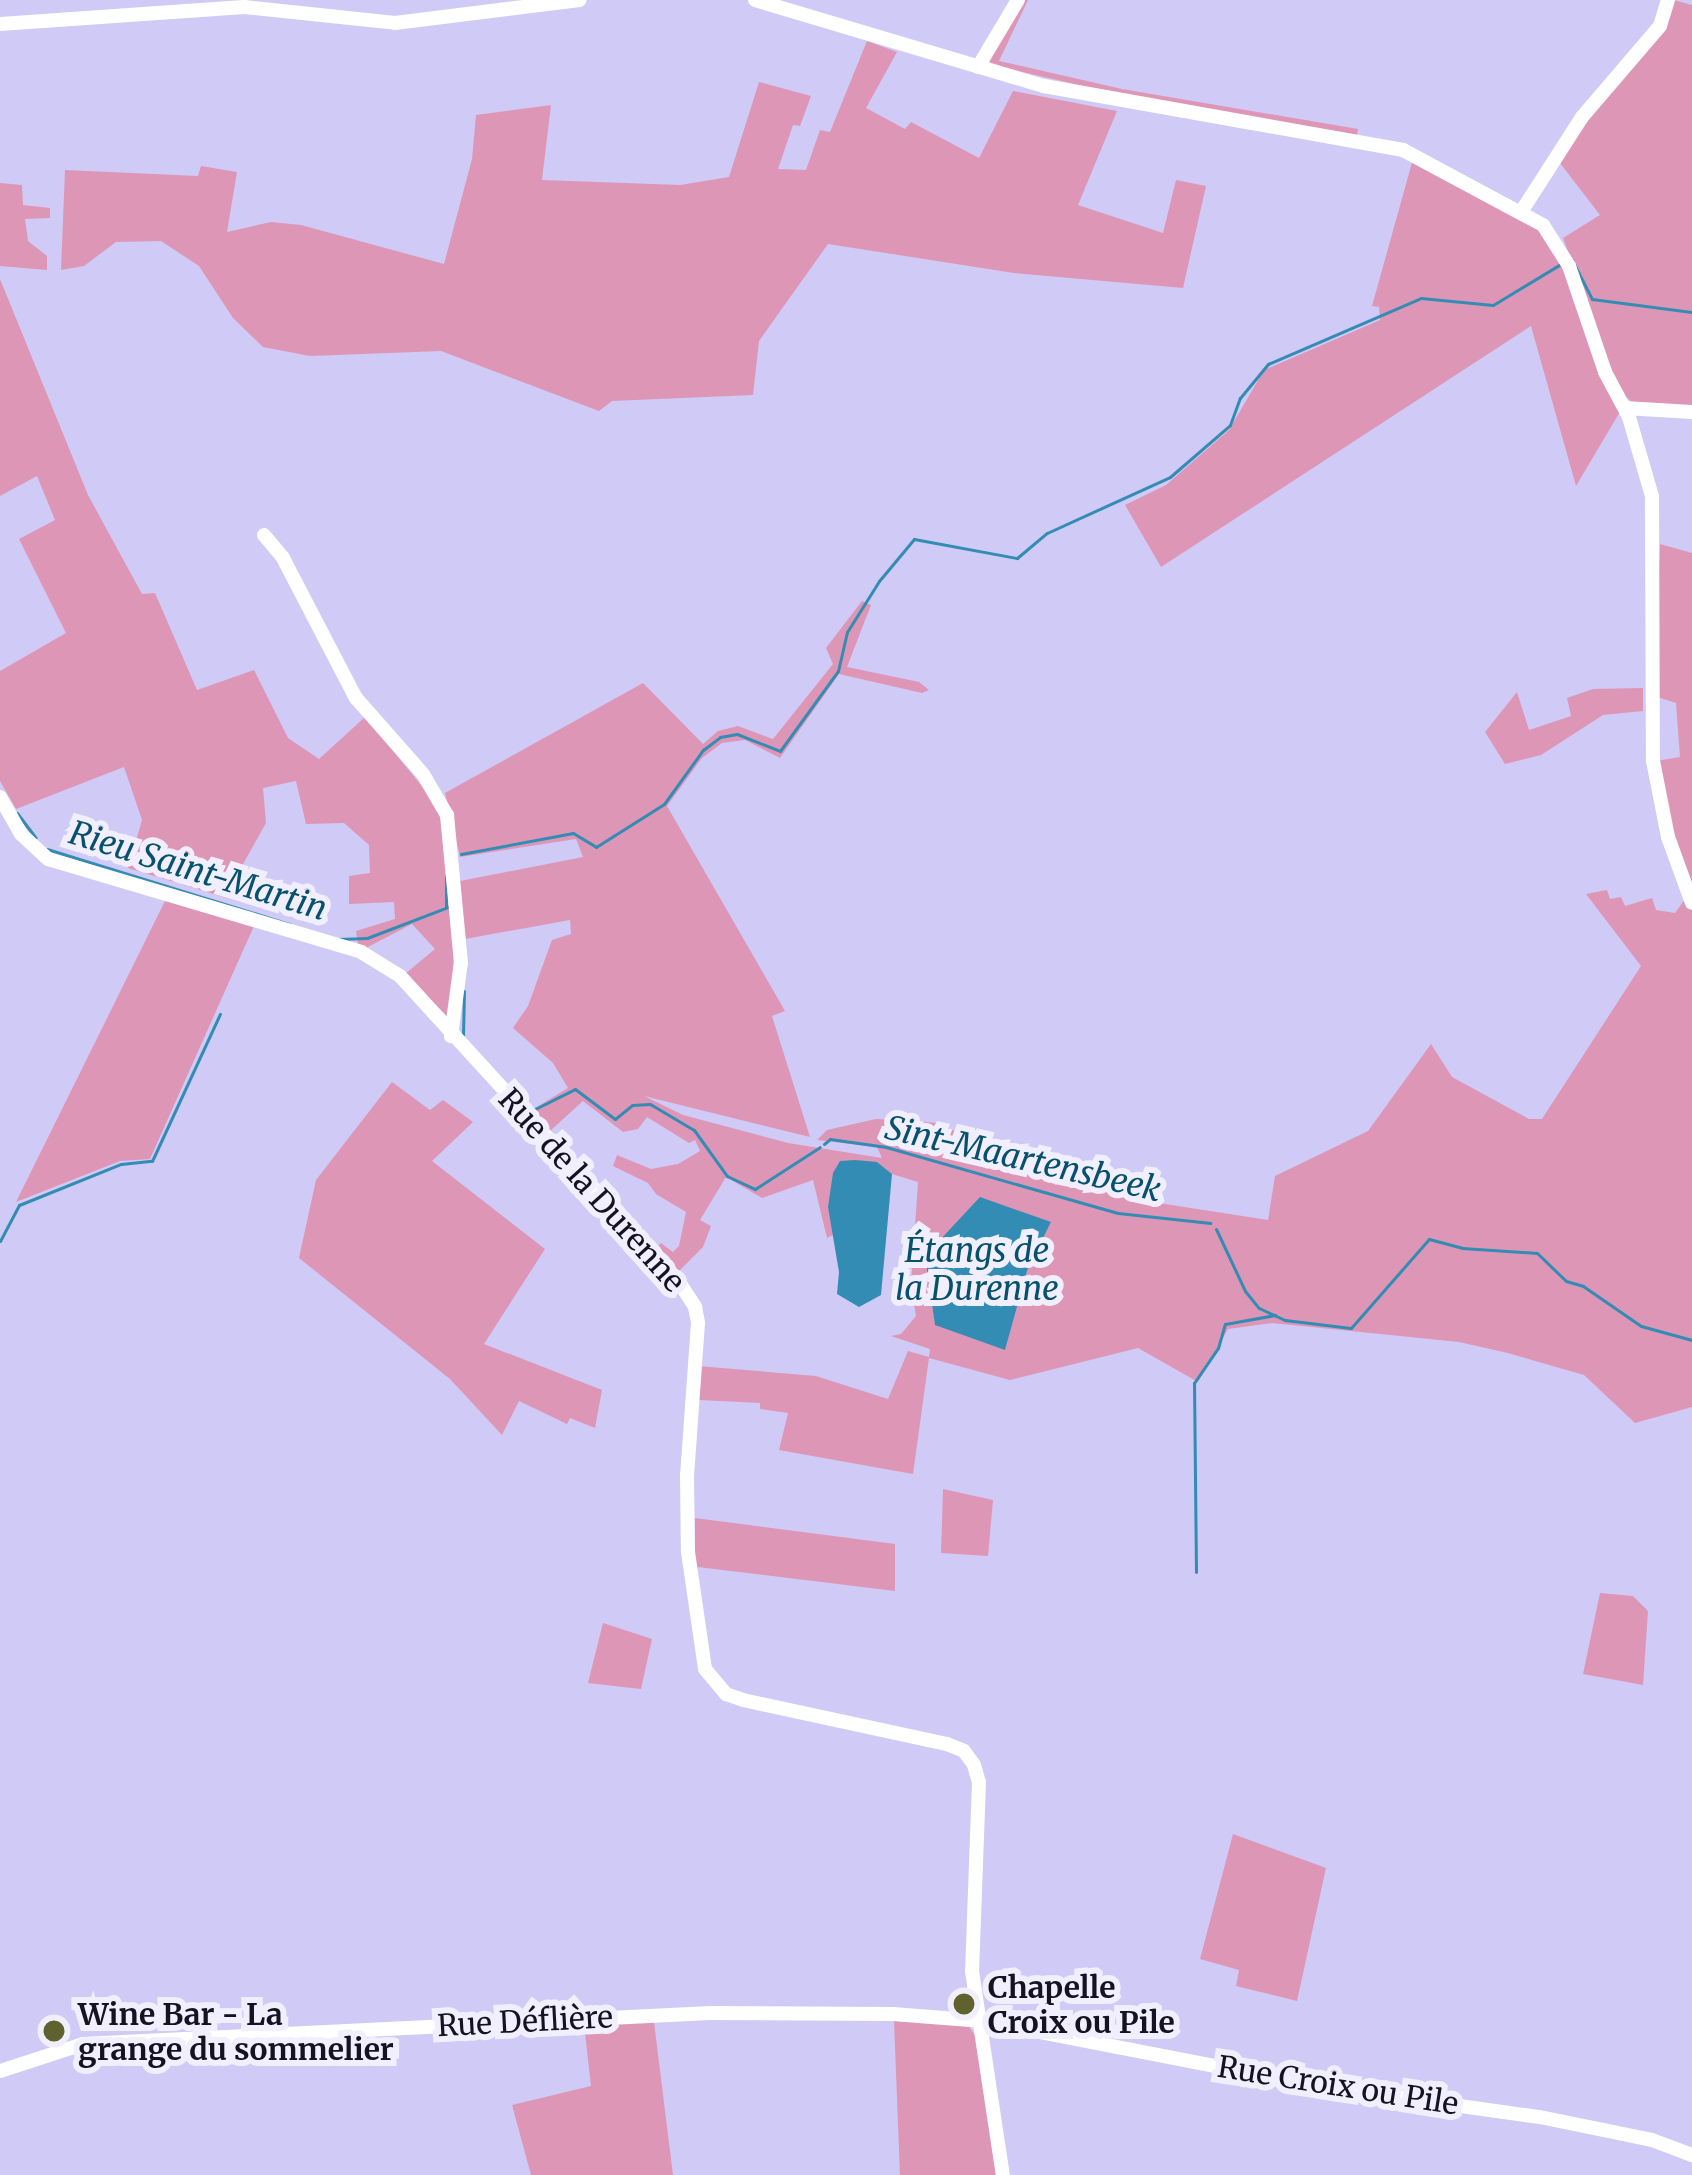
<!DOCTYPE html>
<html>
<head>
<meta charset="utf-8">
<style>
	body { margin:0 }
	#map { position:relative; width:1692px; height:2175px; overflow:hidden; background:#d0caf6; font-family:Merriweather,serif }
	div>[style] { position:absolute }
	.green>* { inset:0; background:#de96b7 }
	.water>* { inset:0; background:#328cb3 }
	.stream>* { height:3px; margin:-1.5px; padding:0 1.5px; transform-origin:1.5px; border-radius:1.5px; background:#328cb3 }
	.minor>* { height:14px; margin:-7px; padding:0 7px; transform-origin:7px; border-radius:7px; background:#fff }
	.dots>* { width:33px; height:33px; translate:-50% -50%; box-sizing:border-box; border:6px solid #f1effd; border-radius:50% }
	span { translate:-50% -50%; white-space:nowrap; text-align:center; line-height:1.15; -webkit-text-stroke:12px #f1effd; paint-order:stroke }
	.street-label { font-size:30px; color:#151221 }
	.poi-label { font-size:30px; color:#151221; font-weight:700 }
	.left { translate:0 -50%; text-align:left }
	.water-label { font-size:33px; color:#07516d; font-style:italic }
</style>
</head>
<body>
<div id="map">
	<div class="green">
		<i style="clip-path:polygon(1020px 0,1028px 0,999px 61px,1122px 89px,1358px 129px,1357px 135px,1179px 108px,992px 65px,988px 58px)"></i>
		<i style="clip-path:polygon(1674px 0,1692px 5px,1692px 410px,1632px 402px,1619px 391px,1563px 238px,1600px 215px,1560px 163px,1574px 136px,1662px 29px)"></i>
		<i style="clip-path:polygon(867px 41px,897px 52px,866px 108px,905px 129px,911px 122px,979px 158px,1013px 91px,1117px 111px,1078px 205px,1163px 233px,1176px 180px,1206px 186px,1183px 288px,1014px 273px,828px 244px,759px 341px,753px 395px,612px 401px,599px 411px,441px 351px,310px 356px,263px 347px,233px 318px,199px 266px,161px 241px,116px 242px,84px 266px,61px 270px,65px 170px,198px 176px,201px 166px,237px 172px,227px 232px,271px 222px,301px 225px,444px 264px,472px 159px,476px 115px,551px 105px,542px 180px,680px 185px,729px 177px,759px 82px,811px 96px,800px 126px,793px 125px,778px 169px,806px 170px,820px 130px,830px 132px)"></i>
		<i style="clip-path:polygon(1413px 159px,1530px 220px,1557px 251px,1621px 410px,1576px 486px,1531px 326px,1161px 567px,1125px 505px,1166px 485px,1229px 430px,1264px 370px,1380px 320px,1379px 307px,1372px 306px)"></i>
		<i style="clip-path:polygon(0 183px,22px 185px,23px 205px,50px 208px,50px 218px,25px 219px,28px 241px,47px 256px,47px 270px,0 266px)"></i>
		<i style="clip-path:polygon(0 279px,88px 495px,142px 594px,155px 593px,197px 690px,254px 670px,288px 738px,319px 759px,365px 717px,444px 813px,454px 956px,450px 1019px,405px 974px,435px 949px,412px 924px,366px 948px,358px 944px,356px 931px,395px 919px,394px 902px,349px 904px,349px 876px,370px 873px,369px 845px,344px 823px,306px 824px,296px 781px,263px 788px,266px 823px,242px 866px,251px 870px,240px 902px,128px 868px,142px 820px,124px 767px,16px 809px,0 781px,0 671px,66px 633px,19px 539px,55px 520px,37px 476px,0 496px)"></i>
		<i style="clip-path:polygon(1660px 544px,1692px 553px,1692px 896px,1673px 843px,1656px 761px,1680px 757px,1676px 703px,1654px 696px)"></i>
		<i style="clip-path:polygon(evenodd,862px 601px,871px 605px,847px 667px,919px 682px,929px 690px,922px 693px,839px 674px,780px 758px,745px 740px,722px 743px,702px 758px,667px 806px,785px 1011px,772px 1016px,810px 1137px,644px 1096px,683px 1115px,788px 1143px,882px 1158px,877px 1147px,817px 1140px,827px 1130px,876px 1119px,939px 1123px,1035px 1172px,1133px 1199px,1268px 1220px,1275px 1176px,1368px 1131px,1431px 1044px,1452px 1077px,1529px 1119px,1542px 1119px,1641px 966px,1586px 894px,1607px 890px,1610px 899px,1621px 897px,1625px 906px,1652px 898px,1656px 910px,1675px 913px,1685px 899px,1692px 909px,1692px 1407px,1635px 1423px,1584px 1375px,1508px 1353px,1459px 1342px,1272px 1323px,1228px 1329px,1198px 1382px,1138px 1348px,1010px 1380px,929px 1358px,913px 1474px,779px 1450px,788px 1413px,760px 1409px,760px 1403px,699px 1400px,698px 1366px,816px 1376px,888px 1399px,908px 1351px,929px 1357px,930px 1349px,891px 1336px,901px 1334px,916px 1316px,911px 1286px,918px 1182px,892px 1174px,877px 1162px,828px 1207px,835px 1234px,827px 1238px,813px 1180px,762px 1198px,726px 1177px,700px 1220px,711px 1226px,703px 1247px,678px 1272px,656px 1248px,661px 1243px,673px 1252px,679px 1246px,686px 1212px,656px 1194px,648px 1183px,613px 1166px,617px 1155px,651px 1169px,678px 1164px,700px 1151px,695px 1140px,689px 1143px,647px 1117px,638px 1129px,623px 1132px,583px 1101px,550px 1131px,532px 1110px,568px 1088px,553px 1063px,513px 1028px,528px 1006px,552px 940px,571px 934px,570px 920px,465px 939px,460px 881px,583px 857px,576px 839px,460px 857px,445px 793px,643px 683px,703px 744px,718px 731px,738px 726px,773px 739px,833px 664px,826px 648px,862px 601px,1051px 1222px,1027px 1271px,1005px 1349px,935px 1324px,925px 1256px,1051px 1222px)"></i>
		<i style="clip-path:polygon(1643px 688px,1643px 711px,1603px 715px,1541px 755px,1505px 764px,1485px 732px,1517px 692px,1529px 730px,1571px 716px,1567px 698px,1593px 689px)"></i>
		<i style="clip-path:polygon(166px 899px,254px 926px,150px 1159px,120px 1161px,16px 1202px)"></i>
		<i style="clip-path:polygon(392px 1082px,430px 1110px,443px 1100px,473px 1122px,432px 1161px,545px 1249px,484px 1344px,602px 1390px,595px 1428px,570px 1418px,567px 1424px,519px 1401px,502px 1435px,450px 1379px,299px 1258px,316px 1180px)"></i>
		<i style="clip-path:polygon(943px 1489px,993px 1500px,988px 1556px,941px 1553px)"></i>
		<i style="clip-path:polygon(695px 1518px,895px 1544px,895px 1591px,698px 1567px,695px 1581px)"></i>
		<i style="clip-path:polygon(1600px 1593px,1633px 1596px,1648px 1611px,1643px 1685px,1583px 1674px)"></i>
		<i style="clip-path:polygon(603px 1623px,652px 1639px,641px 1689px,588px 1683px)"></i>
		<i style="clip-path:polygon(1233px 1834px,1326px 1868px,1297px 2001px,1236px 1986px,1239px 1970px,1200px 1959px)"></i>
		<i style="clip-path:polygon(894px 2021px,967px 2024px,977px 2038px,998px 2175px,900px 2175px)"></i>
		<i style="clip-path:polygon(654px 2022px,673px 2175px,531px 2175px,512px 2105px,591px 2086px,584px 2024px)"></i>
	</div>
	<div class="water">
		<i style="clip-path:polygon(855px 1160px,877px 1162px,892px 1174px,881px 1295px,859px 1307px,837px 1294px,839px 1272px,828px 1207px,833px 1173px,840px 1161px)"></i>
		<i style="clip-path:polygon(980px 1197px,1051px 1222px,1027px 1271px,1005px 1350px,935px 1325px,925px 1256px)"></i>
	</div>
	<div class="stream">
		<i style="left:1572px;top:260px;width:44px;rotate:62.9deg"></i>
		<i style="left:1592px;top:299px;width:101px;rotate:7.4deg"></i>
		<i style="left:17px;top:813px;width:31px;rotate:53deg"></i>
		<i style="left:47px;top:849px;width:254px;rotate:17.2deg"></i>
		<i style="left:461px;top:854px;width:114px;rotate:-10.6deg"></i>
		<i style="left:573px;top:833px;width:27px;rotate:31deg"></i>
		<i style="left:596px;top:847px;width:80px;rotate:-32.3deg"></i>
		<i style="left:664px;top:804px;width:67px;rotate:-54.2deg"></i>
		<i style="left:703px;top:750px;width:21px;rotate:-37deg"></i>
		<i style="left:720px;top:737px;width:17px;rotate:-10deg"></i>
		<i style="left:737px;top:734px;width:46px;rotate:21.6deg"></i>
		<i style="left:780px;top:751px;width:99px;rotate:-54.1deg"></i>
		<i style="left:838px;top:671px;width:40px;rotate:-77deg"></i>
		<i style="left:847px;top:632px;width:60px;rotate:-57.9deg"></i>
		<i style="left:879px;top:581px;width:55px;rotate:-50.2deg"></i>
		<i style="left:914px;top:539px;width:105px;rotate:10.5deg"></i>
		<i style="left:1017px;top:558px;width:39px;rotate:-40deg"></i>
		<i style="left:1047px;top:533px;width:135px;rotate:-24.5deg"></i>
		<i style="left:1170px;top:477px;width:79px;rotate:-40.9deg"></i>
		<i style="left:1230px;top:425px;width:29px;rotate:-70deg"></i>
		<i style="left:1240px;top:398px;width:44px;rotate:-50.5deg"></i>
		<i style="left:1268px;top:364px;width:167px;rotate:-23.3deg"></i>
		<i style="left:1421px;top:298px;width:72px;rotate:5.6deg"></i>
		<i style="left:1493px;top:305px;width:77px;rotate:-31.2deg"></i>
		<i style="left:446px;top:876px;width:31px;rotate:90deg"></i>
		<i style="left:339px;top:939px;width:28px;rotate:-2deg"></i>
		<i style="left:367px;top:938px;width:87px;rotate:-20.9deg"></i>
		<i style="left:463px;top:1035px;width:44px;rotate:-88.7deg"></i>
		<i style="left:531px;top:1111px;width:49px;rotate:-26.6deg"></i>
		<i style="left:575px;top:1089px;width:50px;rotate:36.9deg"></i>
		<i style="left:615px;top:1119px;width:22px;rotate:-39deg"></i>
		<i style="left:632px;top:1105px;width:18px;rotate:-3deg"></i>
		<i style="left:650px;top:1104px;width:51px;rotate:30.6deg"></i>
		<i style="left:694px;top:1130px;width:57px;rotate:54.3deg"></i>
		<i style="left:727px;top:1176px;width:31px;rotate:25deg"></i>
		<i style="left:755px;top:1189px;width:77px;rotate:-32.9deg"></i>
		<i style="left:824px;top:1144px;width:8px;rotate:-40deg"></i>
		<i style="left:830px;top:1139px;width:57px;rotate:8.1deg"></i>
		<i style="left:886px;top:1147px;width:241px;rotate:15.9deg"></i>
		<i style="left:1118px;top:1213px;width:93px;rotate:6.2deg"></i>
		<i style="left:1216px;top:1229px;width:68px;rotate:64.9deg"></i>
		<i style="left:1245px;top:1291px;width:22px;rotate:51deg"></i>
		<i style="left:1259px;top:1308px;width:29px;rotate:25deg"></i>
		<i style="left:1285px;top:1320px;width:66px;rotate:6.9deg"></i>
		<i style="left:1351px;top:1328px;width:118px;rotate:-48.8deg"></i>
		<i style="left:1429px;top:1239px;width:34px;rotate:15deg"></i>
		<i style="left:1462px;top:1248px;width:75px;rotate:3.8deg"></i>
		<i style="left:1537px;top:1253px;width:40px;rotate:44deg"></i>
		<i style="left:1566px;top:1281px;width:18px;rotate:16deg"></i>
		<i style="left:1583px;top:1286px;width:70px;rotate:34.6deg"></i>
		<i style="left:1641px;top:1326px;width:53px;rotate:15.4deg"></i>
		<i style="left:0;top:1241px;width:41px;rotate:-62.2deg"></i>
		<i style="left:19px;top:1205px;width:110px;rotate:-21.9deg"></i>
		<i style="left:121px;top:1164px;width:31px;rotate:-6deg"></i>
		<i style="left:152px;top:1161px;width:162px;rotate:-65.2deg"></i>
		<i style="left:1196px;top:1572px;width:189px;rotate:-90.6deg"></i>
		<i style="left:1194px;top:1383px;width:42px;rotate:-55.6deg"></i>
		<i style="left:1218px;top:1348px;width:25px;rotate:-74deg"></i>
		<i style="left:1225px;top:1324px;width:51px;rotate:-10.2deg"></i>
	</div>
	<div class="minor">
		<i style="left:755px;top:0;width:302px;rotate:16.6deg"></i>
		<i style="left:1044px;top:86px;width:365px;rotate:10.1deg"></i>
		<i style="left:1403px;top:150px;width:159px;rotate:28.2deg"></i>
		<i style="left:1543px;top:225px;width:49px;rotate:57.6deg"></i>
		<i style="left:1569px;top:266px;width:112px;rotate:71.2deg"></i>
		<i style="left:1605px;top:372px;width:51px;rotate:61.9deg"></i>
		<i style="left:1629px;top:417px;width:82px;rotate:73.8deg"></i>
		<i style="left:1652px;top:496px;width:265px;rotate:89.8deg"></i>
		<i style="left:1653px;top:761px;width:77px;rotate:78.8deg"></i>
		<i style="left:1668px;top:837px;width:70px;rotate:70deg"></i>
		<i style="left:0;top:24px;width:245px;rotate:-4deg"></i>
		<i style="left:244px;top:7px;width:152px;rotate:6deg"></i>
		<i style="left:395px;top:23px;width:186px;rotate:-7.1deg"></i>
		<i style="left:978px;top:67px;width:78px;rotate:-59.2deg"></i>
		<i style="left:1523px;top:209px;width:109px;rotate:-57.3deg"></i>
		<i style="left:1582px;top:117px;width:120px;rotate:-49.4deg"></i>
		<i style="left:1660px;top:26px;width:27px;rotate:-73deg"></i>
		<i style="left:1625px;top:408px;width:67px;rotate:3.4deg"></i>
		<i style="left:264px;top:535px;width:30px;rotate:50deg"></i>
		<i style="left:283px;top:558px;width:158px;rotate:62.5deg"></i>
		<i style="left:356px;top:698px;width:101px;rotate:48.6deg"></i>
		<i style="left:423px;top:774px;width:48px;rotate:59.7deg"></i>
		<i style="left:447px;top:815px;width:148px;rotate:84.6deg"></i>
		<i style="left:461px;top:962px;width:75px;rotate:97.7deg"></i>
		<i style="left:0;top:797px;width:43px;rotate:60.4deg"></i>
		<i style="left:21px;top:834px;width:37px;rotate:43deg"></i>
		<i style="left:48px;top:859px;width:327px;rotate:16.5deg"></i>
		<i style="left:361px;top:952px;width:46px;rotate:31.6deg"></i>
		<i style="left:400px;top:976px;width:414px;rotate:47.6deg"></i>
		<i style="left:679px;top:1282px;width:30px;rotate:57deg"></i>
		<i style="left:695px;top:1307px;width:16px;rotate:79deg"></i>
		<i style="left:698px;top:1323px;width:152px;rotate:94.1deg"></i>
		<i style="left:687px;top:1475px;width:77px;rotate:89.3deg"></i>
		<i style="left:688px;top:1552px;width:118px;rotate:81.7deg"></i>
		<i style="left:705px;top:1669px;width:33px;rotate:50deg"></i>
		<i style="left:726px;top:1694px;width:18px;rotate:19deg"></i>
		<i style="left:743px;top:1700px;width:209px;rotate:12.2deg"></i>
		<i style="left:947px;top:1744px;width:18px;rotate:22deg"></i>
		<i style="left:964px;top:1751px;width:17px;rotate:54deg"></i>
		<i style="left:974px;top:1765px;width:18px;rotate:74deg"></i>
		<i style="left:979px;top:1782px;width:189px;rotate:92.1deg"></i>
		<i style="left:972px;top:1971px;width:206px;rotate:81.4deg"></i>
		<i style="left:0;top:2071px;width:87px;rotate:-18deg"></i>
		<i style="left:83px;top:2044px;width:628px;rotate:-2.83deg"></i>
		<i style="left:710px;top:2013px;width:183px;rotate:0.3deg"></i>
		<i style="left:893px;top:2014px;width:90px;rotate:4.4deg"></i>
		<i style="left:983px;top:2021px;width:334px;rotate:11deg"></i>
		<i style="left:1311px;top:2085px;width:231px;rotate:8deg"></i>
		<i style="left:1540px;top:2117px;width:114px;rotate:11.6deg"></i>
		<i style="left:1652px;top:2140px;width:43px;rotate:20.6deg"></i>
	</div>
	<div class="dots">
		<i style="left:964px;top:2004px;background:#5f612e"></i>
		<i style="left:54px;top:2031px;background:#5f612e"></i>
	</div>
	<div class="street-label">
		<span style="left:592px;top:1190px;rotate:48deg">Rue de la Durenne</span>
		<span style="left:525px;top:2021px;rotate:-3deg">Rue Déflière</span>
		<span style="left:1338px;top:2085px;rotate:9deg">Rue Croix ou Pile</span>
	</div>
	<div class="poi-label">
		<span class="left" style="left:988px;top:2004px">Chapelle<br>Croix ou Pile</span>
		<span class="left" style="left:78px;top:2031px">Wine Bar - La<br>grange du sommelier</span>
	</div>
	<div class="water-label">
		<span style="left:198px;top:871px;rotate:17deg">Rieu Saint-Martin</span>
		<span style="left:1023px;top:1159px;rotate:13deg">Sint-Maartensbeek</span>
		<span style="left:977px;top:1270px">Étangs de<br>la Durenne</span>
	</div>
</div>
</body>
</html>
